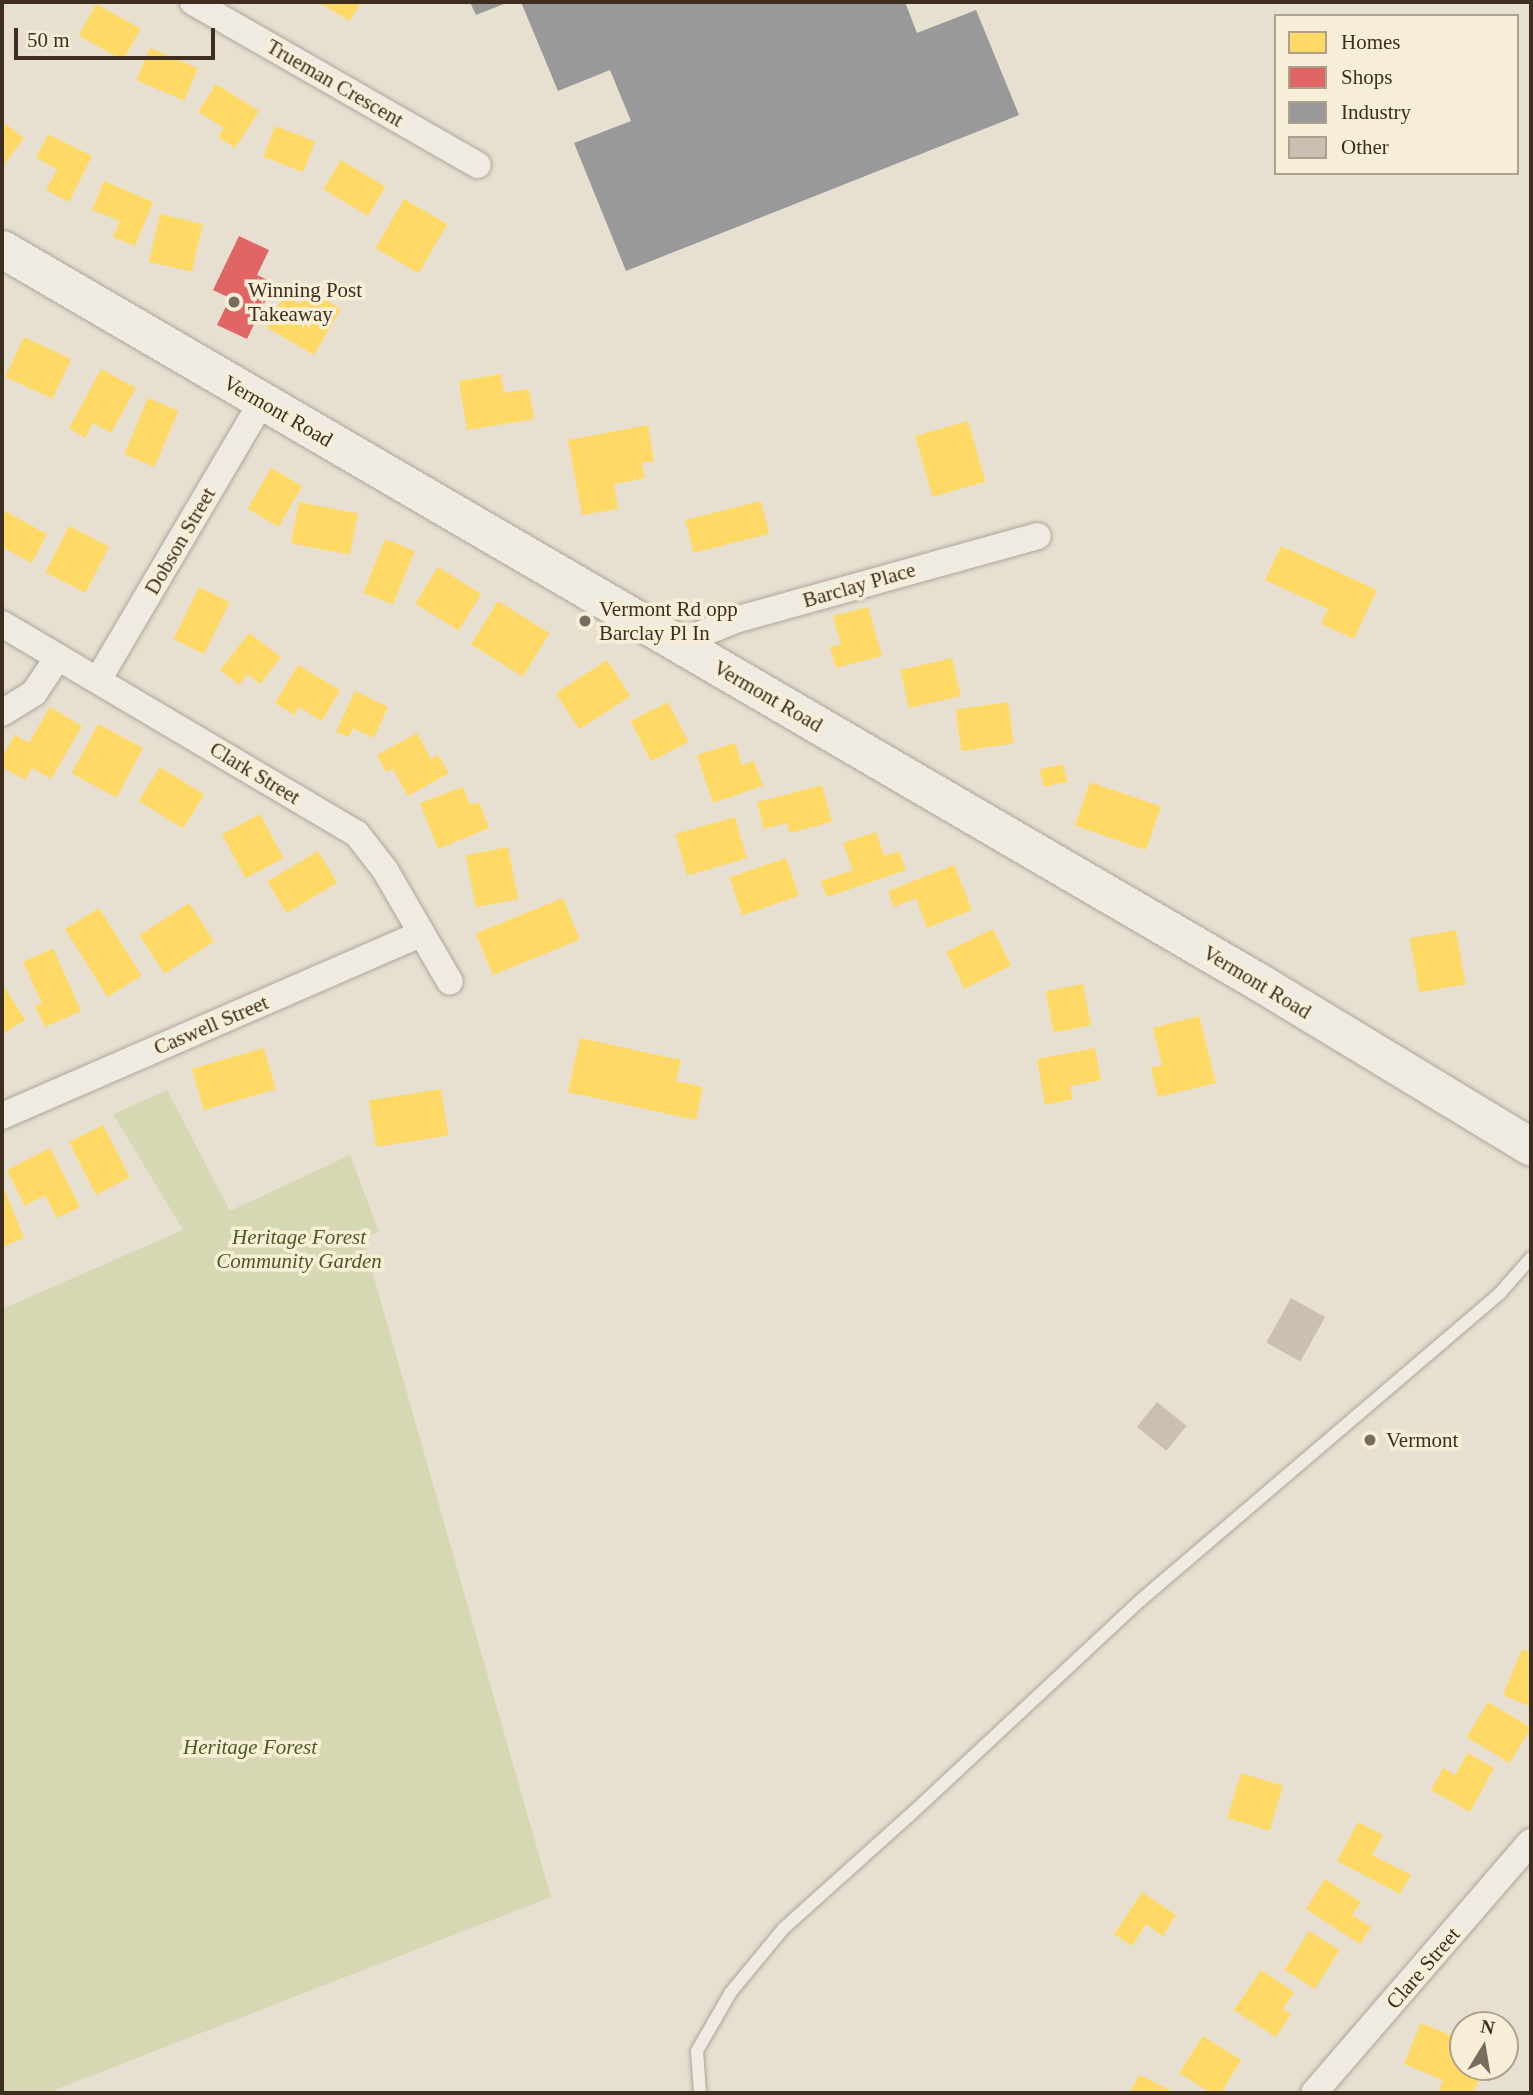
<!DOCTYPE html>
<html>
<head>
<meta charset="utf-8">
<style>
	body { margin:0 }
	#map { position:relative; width:1533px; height:2095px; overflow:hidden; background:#e7e0d1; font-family:"Times New Roman",serif }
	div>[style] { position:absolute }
	.green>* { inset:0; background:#d6d7b3 }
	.homes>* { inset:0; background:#ffd966; transform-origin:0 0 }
	.shops>* { inset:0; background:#e06666 }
	.industry>* { inset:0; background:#999 }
	.building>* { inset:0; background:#cbbfb2; transform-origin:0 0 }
	.roads { filter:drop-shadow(0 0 2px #ada599) drop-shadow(0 0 2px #ada599) }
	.lane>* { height:12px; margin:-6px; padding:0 6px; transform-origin:6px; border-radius:6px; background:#efebe3 }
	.street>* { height:26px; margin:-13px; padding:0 13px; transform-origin:13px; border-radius:13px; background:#efebe3 }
	.secondary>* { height:37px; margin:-18.5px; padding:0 18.5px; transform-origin:18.5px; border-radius:18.5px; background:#efebe3 }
	.dots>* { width:19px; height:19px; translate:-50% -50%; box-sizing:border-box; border:4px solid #f7eed8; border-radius:50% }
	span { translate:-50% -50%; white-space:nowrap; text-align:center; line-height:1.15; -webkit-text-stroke:7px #f7eed8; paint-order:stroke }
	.street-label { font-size:21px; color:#3d2e20 }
	.poi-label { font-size:21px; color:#3d2e20 }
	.left { translate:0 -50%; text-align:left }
	.park-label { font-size:21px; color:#4d5a26; font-style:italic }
	.frame { position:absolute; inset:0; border:4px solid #3d2e20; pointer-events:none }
	.legend { position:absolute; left:1274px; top:14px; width:245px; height:161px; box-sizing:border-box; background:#f7eed8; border:2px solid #ada18e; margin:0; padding:9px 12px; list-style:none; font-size:21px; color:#3d2e20 }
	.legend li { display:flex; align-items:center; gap:14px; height:35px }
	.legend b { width:35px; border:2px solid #ada18e }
	.north { position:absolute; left:1449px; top:2011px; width:70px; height:70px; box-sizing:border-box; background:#f7eed8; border:2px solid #ada18e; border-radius:50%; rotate:11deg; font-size:19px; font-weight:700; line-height:28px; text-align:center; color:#3d2e20 }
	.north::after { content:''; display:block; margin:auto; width:24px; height:32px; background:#786c5e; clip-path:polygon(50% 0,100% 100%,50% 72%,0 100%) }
	.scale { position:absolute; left:14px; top:28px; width:201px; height:32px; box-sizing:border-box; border:4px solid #3d2e20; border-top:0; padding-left:9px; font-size:21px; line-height:24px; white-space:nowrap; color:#3d2e20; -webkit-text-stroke:5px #f7eed8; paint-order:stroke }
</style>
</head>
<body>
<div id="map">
	<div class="green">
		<i style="clip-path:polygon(167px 1090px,230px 1211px,350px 1155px,379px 1232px,363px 1239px,551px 1897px,47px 2093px,2px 2093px,2px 1309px,183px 1230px,113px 1114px)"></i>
	</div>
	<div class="homes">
		<i style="clip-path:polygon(322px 2px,361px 2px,350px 21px,321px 4px)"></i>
		<i style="left:96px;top:4px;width:51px;height:36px;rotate:29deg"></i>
		<i style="left:150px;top:48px;width:52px;height:35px;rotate:23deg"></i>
		<i style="clip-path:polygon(216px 84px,259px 111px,235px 148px,218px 137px,224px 128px,198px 112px)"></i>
		<i style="clip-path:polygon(2px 121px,24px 138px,2px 167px)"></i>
		<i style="left:275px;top:126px;width:43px;height:33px;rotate:21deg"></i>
		<i style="clip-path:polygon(48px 134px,92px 156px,69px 202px,46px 190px,57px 169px,36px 158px)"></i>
		<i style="left:341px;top:160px;width:52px;height:34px;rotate:31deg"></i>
		<i style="clip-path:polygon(104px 181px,153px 202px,135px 246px,113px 237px,120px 221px,92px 210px)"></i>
		<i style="left:404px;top:199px;width:50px;height:57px;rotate:30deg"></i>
		<i style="left:160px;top:214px;width:44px;height:49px;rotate:13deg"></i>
		<i style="clip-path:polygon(309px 290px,341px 309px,314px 355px,266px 327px,285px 295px,300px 304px)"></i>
		<i style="left:24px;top:337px;width:52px;height:44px;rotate:25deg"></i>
		<i style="clip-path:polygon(101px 369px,136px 388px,111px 433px,93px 423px,85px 438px,69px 428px)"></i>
		<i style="clip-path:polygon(501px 374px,504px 393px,529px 389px,534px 419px,467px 430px,459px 381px)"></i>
		<i style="left:148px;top:398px;width:33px;height:61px;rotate:23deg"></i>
		<i style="left:968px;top:421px;width:63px;height:55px;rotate:74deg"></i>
		<i style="clip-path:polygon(648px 425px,654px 461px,642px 463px,645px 478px,614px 484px,618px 509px,582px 515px,568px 440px)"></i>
		<i style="left:271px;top:468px;width:36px;height:47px;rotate:30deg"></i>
		<i style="left:761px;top:501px;width:34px;height:78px;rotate:76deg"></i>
		<i style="left:299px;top:502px;width:60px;height:42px;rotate:11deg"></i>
		<i style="clip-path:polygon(5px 511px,47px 534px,32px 563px,2px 547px,2px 517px)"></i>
		<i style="left:69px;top:526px;width:45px;height:52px;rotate:27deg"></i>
		<i style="left:385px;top:539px;width:32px;height:58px;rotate:22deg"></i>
		<i style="clip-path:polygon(1281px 546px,1377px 590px,1354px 639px,1321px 624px,1328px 609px,1265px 580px)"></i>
		<i style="left:438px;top:567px;width:51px;height:43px;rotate:32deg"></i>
		<i style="left:199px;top:587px;width:34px;height:58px;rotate:26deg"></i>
		<i style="left:498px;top:601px;width:61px;height:51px;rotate:32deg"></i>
		<i style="clip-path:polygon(868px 607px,882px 656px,836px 668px,830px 647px,841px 644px,833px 616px)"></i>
		<i style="clip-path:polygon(249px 633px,281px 657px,260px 684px,248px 674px,239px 685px,220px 670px)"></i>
		<i style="left:952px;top:658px;width:39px;height:53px;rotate:77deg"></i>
		<i style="left:607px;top:660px;width:43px;height:61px;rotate:57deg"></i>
		<i style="clip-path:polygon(298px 665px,340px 690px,322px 721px,299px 707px,294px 715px,275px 703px)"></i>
		<i style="clip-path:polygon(355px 691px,388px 707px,374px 738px,353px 728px,349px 737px,336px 732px)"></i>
		<i style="left:668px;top:702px;width:45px;height:42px;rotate:63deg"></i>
		<i style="left:1008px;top:702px;width:42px;height:53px;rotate:82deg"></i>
		<i style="clip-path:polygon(50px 707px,82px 726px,51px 779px,32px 768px,25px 780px,2px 767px,2px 757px,15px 735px,29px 743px)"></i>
		<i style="left:98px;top:724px;width:51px;height:56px;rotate:28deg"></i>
		<i style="clip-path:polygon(417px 733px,431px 759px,438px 755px,449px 773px,408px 796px,393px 769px,386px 772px,377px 755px)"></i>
		<i style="clip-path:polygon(735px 743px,742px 765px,754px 761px,763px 786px,713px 803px,697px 755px)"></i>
		<i style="left:1063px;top:764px;width:18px;height:24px;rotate:77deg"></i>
		<i style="left:160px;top:767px;width:52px;height:40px;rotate:32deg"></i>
		<i style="left:1090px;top:782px;width:75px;height:46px;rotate:19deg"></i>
		<i style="clip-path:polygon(822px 785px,832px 822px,790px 833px,787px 823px,764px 829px,757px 802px)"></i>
		<i style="clip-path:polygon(463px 787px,470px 805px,479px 802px,489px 828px,438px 849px,420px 803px)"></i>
		<i style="left:260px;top:814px;width:50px;height:43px;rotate:62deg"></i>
		<i style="left:735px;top:817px;width:43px;height:62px;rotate:74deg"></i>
		<i style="clip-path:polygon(876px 832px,884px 856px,899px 851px,906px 870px,827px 897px,821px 881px,853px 870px,843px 843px)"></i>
		<i style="left:508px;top:847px;width:53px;height:43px;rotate:79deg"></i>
		<i style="left:318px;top:851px;width:37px;height:59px;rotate:59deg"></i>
		<i style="left:786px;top:858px;width:40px;height:60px;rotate:71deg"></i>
		<i style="clip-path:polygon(954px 865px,972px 910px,927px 928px,916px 898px,894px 907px,888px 891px)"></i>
		<i style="left:563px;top:898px;width:45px;height:94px;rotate:68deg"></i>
		<i style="left:189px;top:903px;width:46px;height:59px;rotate:57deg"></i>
		<i style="left:99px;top:908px;width:80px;height:40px;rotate:58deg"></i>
		<i style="left:993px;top:929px;width:41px;height:52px;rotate:64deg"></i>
		<i style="left:1456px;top:930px;width:55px;height:47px;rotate:80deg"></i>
		<i style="clip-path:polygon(53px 948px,81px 1011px,45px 1027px,35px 1006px,42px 1003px,23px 962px)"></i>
		<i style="clip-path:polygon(2px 983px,25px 1020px,4px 1033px,2px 1029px)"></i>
		<i style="left:1083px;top:984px;width:42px;height:38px;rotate:79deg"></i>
		<i style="clip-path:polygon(1199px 1016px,1216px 1083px,1158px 1097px,1151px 1068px,1162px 1065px,1153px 1028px)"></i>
		<i style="clip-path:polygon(580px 1038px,681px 1060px,676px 1081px,703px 1087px,696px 1120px,568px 1092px)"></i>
		<i style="left:264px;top:1048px;width:43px;height:75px;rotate:74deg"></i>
		<i style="clip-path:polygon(1095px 1048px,1101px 1080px,1070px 1086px,1073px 1099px,1045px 1105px,1037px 1059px)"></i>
		<i style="left:441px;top:1089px;width:47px;height:73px;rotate:81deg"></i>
		<i style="left:103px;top:1125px;width:59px;height:38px;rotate:63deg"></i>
		<i style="clip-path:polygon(50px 1148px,80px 1207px,57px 1218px,45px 1195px,25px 1206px,7px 1170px)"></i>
		<i style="clip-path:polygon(2px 1184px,24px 1238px,2px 1247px)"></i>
		<i style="clip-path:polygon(1522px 1649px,1531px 1653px,1531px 1707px,1503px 1695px)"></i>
		<i style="left:1488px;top:1702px;width:50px;height:41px;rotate:31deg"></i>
		<i style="clip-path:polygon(1468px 1753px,1494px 1768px,1470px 1812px,1431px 1790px,1443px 1768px,1455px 1775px)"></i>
		<i style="left:1241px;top:1773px;width:44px;height:47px;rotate:17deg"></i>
		<i style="clip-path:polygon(1358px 1822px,1383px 1835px,1372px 1855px,1411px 1875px,1400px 1894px,1337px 1861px)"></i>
		<i style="clip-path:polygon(1325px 1879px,1361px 1902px,1352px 1915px,1371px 1927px,1360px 1944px,1306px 1909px)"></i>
		<i style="clip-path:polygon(1142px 1892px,1176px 1915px,1163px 1936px,1146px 1924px,1132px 1946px,1114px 1934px)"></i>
		<i style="left:1309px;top:1931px;width:36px;height:46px;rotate:32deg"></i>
		<i style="clip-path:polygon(1261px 1970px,1294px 1992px,1283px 2009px,1291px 2014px,1276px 2037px,1234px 2010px)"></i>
		<i style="clip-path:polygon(1421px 2023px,1463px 2040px,1463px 2067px,1484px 2067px,1473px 2093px,1438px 2093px,1443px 2080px,1404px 2064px)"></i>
		<i style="clip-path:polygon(1203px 2036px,1241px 2060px,1221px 2093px,1211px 2093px,1179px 2073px)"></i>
		<i style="clip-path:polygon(1139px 2075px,1176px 2093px,1130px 2093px)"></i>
	</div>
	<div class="shops">
		<i style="clip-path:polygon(239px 236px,269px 250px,257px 275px,274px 283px,247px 339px,217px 325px,230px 298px,213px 290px)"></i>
	</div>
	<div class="industry">
		<i style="clip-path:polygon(470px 2px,509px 2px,476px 15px)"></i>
		<i style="clip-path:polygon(521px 2px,905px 2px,917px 33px,976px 10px,1019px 115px,626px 271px,574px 143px,631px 121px,610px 70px,558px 91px)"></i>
	</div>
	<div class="building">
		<i style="left:1291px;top:1298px;width:39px;height:51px;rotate:29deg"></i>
		<i style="left:1157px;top:1402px;width:38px;height:32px;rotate:39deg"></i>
	</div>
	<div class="roads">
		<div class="lane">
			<i style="left:700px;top:2093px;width:42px;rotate:-94.1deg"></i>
			<i style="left:697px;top:2051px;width:68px;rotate:-60deg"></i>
			<i style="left:731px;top:1992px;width:83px;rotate:-50.4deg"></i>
			<i style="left:784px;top:1928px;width:168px;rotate:-41.9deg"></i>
			<i style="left:909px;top:1816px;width:318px;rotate:-43deg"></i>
			<i style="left:1142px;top:1599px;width:471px;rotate:-40.5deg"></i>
			<i style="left:1500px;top:1293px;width:47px;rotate:-48.5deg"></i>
		</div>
		<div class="street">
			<i style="left:193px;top:2px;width:328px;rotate:29.8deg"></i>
			<i style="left:2px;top:624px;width:412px;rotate:30.6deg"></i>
			<i style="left:357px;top:834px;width:46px;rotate:52.1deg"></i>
			<i style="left:385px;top:870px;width:129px;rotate:59.9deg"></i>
			<i style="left:686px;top:648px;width:14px;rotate:-54deg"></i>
			<i style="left:694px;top:637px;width:44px;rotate:-22.5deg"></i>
			<i style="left:735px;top:620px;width:314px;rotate:-15.5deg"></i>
			<i style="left:98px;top:680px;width:323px;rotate:-59.5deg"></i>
			<i style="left:2px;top:713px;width:38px;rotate:-32deg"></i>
			<i style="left:34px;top:693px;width:43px;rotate:-56.3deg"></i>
			<i style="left:2px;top:1116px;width:457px;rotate:-23.5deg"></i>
			<i style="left:1314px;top:2093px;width:332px;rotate:-49.2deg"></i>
		</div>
		<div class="secondary">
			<i style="left:2px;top:249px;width:1455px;rotate:30.25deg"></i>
			<i style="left:1259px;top:982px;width:318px;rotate:31.2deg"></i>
		</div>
	</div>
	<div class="dots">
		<i style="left:234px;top:302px;background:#786c5e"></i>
		<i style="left:585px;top:621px;background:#786c5e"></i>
		<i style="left:1370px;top:1440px;background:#786c5e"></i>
	</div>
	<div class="street-label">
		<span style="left:335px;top:83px;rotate:30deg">Trueman Crescent</span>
		<span style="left:278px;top:411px;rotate:30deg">Vermont Road</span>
		<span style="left:180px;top:541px;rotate:-60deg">Dobson Street</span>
		<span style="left:859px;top:585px;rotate:-16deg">Barclay Place</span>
		<span style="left:768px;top:696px;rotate:30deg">Vermont Road</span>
		<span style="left:255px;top:773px;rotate:31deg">Clark Street</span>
		<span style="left:1257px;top:982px;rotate:31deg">Vermont Road</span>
		<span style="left:211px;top:1025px;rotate:-23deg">Caswell Street</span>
		<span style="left:1423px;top:1968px;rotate:-49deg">Clare Street</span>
	</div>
	<div class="poi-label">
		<span class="left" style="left:248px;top:302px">Winning Post<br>Takeaway</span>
		<span class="left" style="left:599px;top:621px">Vermont Rd opp<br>Barclay Pl In</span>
		<span class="left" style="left:1386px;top:1440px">Vermont</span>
	</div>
	<div class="park-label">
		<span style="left:299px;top:1249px">Heritage Forest<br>Community Garden</span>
		<span style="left:250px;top:1747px">Heritage Forest</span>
	</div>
	<div class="frame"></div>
	<ul class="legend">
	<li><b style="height:19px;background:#ffd966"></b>Homes</li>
	<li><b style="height:19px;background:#e06666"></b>Shops</li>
	<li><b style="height:19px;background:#999"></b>Industry</li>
	<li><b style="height:19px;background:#cbbfb2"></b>Other</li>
	</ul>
	<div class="north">N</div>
	<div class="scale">50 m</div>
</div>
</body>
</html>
